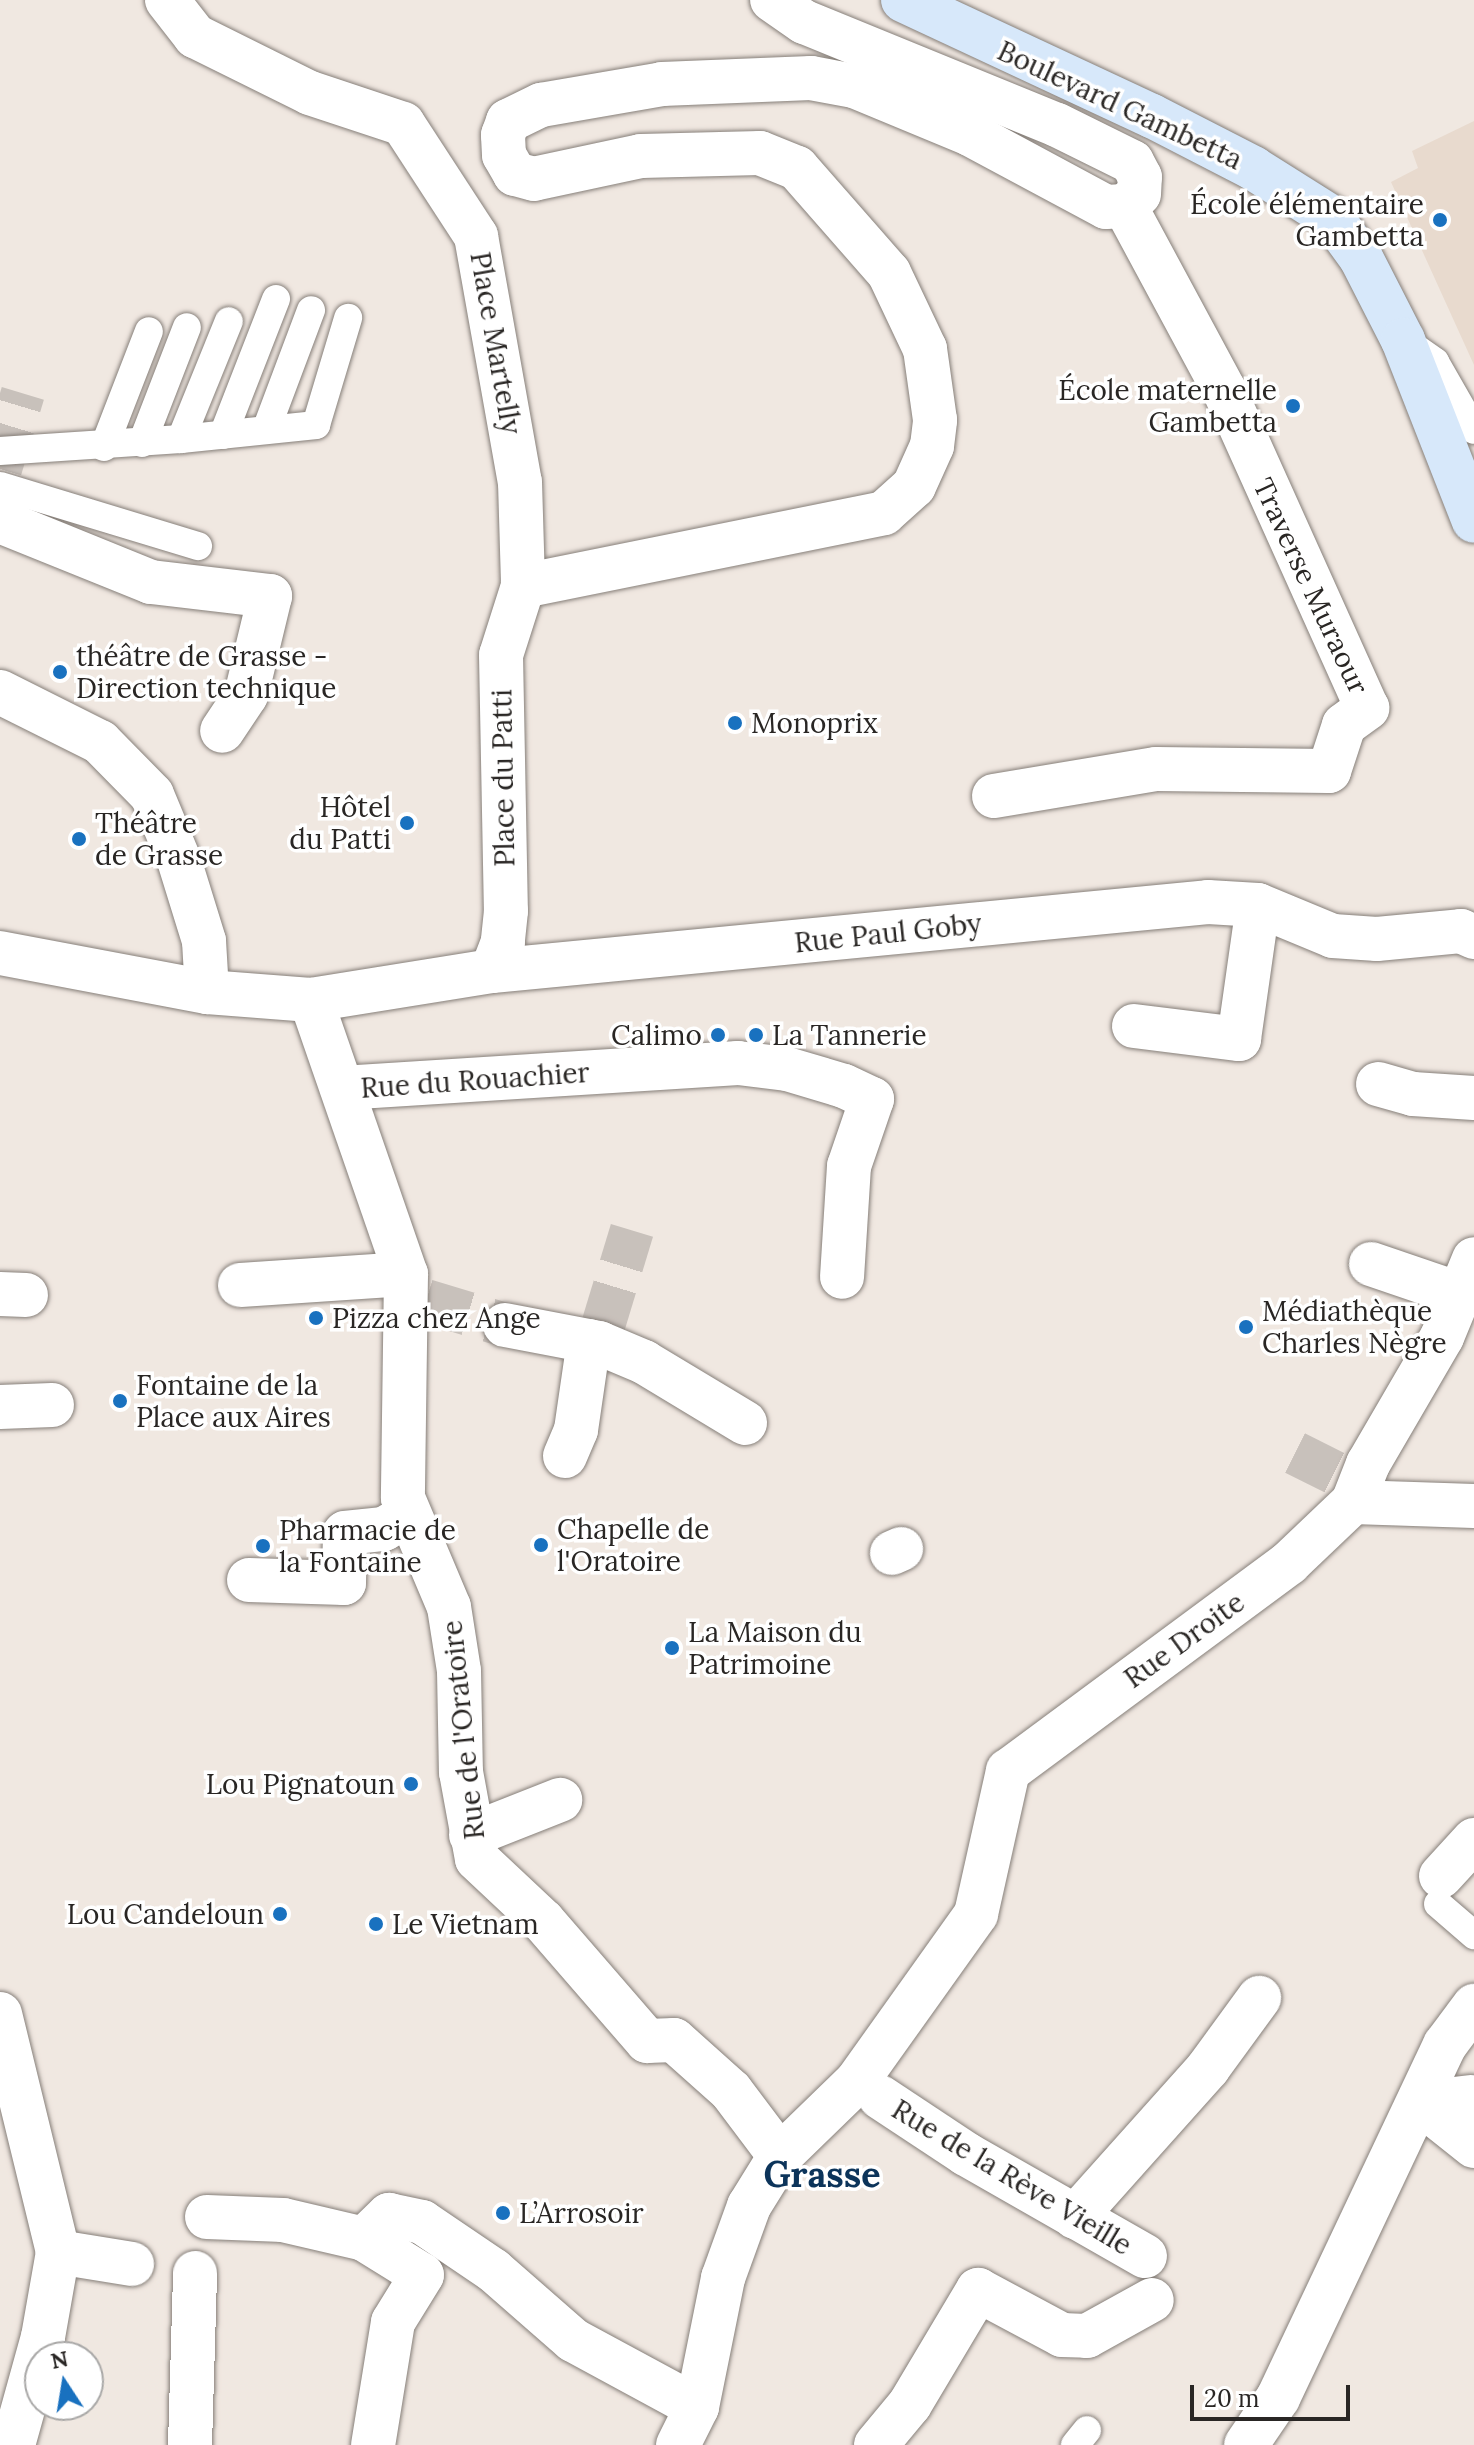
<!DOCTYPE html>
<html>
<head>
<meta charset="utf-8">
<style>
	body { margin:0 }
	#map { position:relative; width:1474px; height:2445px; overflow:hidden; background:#f0e8e1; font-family:Lora,serif }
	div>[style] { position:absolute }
	.built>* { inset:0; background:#e8dace }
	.street-tunnel>* { height:44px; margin-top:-22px; transform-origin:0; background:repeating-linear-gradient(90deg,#c8c1bb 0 44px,transparent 0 66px) }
	.roads { filter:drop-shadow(0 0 2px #867f79) drop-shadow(0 0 2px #867f79) }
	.lane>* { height:28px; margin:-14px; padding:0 14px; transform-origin:14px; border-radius:14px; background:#fff }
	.street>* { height:44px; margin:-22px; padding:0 22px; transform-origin:22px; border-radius:22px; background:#fff }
	.secondary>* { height:44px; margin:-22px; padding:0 22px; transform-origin:22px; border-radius:22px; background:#d7e8fa }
	.dots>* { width:22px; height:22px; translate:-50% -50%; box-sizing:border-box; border:4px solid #fff; border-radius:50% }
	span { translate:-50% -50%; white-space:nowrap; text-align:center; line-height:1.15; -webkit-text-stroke:7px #fff; paint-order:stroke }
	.street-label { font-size:28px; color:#292624 }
	.poi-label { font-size:28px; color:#292624 }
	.right { translate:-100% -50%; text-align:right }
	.left { translate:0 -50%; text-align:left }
	.district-label { font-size:36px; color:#0c345a; font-weight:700 }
	.north { position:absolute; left:24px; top:2341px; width:80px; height:80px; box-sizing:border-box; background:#fff; border:2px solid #a9a8a7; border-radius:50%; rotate:348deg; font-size:22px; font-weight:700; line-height:32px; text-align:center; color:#292624 }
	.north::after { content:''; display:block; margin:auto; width:28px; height:36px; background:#1971bf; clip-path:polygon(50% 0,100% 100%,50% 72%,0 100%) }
	.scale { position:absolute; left:1190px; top:2385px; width:160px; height:36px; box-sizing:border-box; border:4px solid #292624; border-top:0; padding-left:10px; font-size:24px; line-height:28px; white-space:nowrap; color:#292624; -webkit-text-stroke:6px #fff; paint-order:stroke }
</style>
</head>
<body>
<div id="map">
	<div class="built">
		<i style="clip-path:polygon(1474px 121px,1474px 365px,1391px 182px,1418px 168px,1412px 151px)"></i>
	</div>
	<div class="street-tunnel">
		<i style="left:0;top:469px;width:79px;rotate:-73.2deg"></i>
		<i style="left:426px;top:1301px;width:83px;rotate:16.9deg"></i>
		<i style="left:602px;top:1329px;width:103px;rotate:-73.1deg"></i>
		<i style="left:1295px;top:1453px;width:54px;rotate:26.6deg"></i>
	</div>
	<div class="roads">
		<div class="lane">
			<i style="left:1404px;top:340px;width:38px;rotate:35deg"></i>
			<i style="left:1435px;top:362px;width:78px;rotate:60.2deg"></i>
			<i style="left:266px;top:430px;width:128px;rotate:-69.4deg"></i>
			<i style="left:223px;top:435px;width:146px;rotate:-68.7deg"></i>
			<i style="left:181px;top:439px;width:136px;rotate:-5.9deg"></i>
			<i style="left:316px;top:425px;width:112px;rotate:-73.3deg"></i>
			<i style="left:142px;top:443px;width:124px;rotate:-68.8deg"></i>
			<i style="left:104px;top:447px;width:124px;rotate:-68.8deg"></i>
			<i style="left:0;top:451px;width:181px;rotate:-3.8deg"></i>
			<i style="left:181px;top:439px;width:127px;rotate:-67.9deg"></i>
			<i style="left:0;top:486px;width:207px;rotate:16.9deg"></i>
			<i style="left:1438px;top:1904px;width:48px;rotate:40.7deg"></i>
			<i style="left:1075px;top:2445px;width:19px;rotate:-51deg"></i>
		</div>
		<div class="street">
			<i style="left:167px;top:0;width:46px;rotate:52.1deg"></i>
			<i style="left:195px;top:36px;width:128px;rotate:26.4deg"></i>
			<i style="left:310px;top:93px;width:98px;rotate:18.4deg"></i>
			<i style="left:403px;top:124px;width:134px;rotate:56.9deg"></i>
			<i style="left:476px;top:236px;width:250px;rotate:79.9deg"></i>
			<i style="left:520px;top:482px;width:104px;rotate:88.3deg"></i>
			<i style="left:523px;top:586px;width:72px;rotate:107.7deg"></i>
			<i style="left:501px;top:655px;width:256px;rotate:88.9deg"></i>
			<i style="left:506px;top:911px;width:31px;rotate:96deg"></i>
			<i style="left:503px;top:942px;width:31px;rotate:111deg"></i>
			<i style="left:0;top:521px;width:163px;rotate:22deg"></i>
			<i style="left:151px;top:582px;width:120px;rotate:6.7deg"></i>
			<i style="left:270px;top:596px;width:102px;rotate:103.6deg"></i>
			<i style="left:246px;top:695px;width:43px;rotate:123.7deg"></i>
			<i style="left:523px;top:586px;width:368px;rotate:-11.4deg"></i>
			<i style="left:884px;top:513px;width:40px;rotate:-42deg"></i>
			<i style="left:914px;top:486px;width:44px;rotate:-65.8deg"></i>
			<i style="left:932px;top:446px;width:26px;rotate:-83deg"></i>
			<i style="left:935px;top:420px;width:72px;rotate:-98deg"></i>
			<i style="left:925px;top:349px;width:84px;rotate:-115.3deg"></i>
			<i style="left:889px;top:273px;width:140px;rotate:-131.2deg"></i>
			<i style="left:797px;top:168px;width:40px;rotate:-158deg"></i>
			<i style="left:760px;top:153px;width:119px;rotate:178.6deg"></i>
			<i style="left:641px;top:156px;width:109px;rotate:167.9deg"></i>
			<i style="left:534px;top:179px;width:20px;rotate:-165deg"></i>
			<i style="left:515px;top:174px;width:22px;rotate:-120deg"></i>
			<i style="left:504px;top:155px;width:20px;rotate:-93deg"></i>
			<i style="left:503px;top:135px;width:15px;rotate:-70deg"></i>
			<i style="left:508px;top:121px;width:37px;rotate:-26deg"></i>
			<i style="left:541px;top:105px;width:123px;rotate:-9.8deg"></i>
			<i style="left:662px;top:84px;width:149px;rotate:-2.3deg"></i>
			<i style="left:811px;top:78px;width:44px;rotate:10.5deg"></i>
			<i style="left:854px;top:86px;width:126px;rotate:22.5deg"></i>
			<i style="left:970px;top:134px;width:154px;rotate:28.2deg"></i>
			<i style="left:1106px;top:207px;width:19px;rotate:-3deg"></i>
			<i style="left:1125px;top:206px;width:18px;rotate:-41deg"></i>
			<i style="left:1139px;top:194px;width:17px;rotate:-87deg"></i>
			<i style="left:1140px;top:177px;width:17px;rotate:-118deg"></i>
			<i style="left:1132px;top:162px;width:84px;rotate:-153.7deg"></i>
			<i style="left:1057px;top:125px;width:273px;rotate:-157.8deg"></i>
			<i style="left:804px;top:22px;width:39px;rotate:-145deg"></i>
			<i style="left:0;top:692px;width:112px;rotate:26.6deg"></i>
			<i style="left:100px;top:742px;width:74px;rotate:45.5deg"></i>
			<i style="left:152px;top:795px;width:70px;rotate:67.4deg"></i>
			<i style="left:179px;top:860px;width:85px;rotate:72.8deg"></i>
			<i style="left:204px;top:941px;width:51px;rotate:86.6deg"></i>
			<i style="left:994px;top:796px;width:164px;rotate:-9.5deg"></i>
			<i style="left:1156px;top:769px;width:173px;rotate:0.7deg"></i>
			<i style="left:1329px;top:771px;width:48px;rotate:-71.9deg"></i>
			<i style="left:1344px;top:725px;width:29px;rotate:-36deg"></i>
			<i style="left:1367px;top:708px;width:349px;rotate:-114.2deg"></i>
			<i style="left:1224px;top:390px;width:209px;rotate:-118.3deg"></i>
			<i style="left:0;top:953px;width:211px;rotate:10.7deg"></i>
			<i style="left:207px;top:992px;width:104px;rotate:4.4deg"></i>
			<i style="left:311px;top:1000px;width:183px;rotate:-9.1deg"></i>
			<i style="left:492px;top:971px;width:719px;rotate:-5.5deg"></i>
			<i style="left:1208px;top:902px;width:50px;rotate:3.4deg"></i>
			<i style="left:1258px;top:905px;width:81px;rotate:22.5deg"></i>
			<i style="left:1333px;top:936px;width:44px;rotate:3.9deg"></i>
			<i style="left:1377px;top:939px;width:84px;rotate:-5.4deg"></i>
			<i style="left:1461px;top:931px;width:14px;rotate:25deg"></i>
			<i style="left:311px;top:1000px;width:290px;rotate:70.9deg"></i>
			<i style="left:406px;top:1274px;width:224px;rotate:90.8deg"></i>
			<i style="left:403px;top:1498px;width:118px;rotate:67.1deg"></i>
			<i style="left:449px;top:1607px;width:65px;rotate:81.1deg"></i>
			<i style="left:459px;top:1671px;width:101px;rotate:88.9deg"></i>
			<i style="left:461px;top:1772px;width:88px;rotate:79.6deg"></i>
			<i style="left:477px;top:1859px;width:91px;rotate:43.2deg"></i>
			<i style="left:543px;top:1921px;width:159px;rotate:49.1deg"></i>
			<i style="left:647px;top:2041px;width:27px;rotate:-2deg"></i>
			<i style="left:674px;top:2040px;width:76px;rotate:41.8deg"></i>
			<i style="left:731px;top:2091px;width:81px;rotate:53deg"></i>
			<i style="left:1134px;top:1026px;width:106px;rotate:7.1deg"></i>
			<i style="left:1239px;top:1039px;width:135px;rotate:-81.9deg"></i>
			<i style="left:1378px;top:1084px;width:36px;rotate:16deg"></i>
			<i style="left:1413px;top:1094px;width:61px;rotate:3.8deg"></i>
			<i style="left:342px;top:1088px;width:397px;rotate:-3.6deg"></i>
			<i style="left:738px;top:1063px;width:49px;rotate:7deg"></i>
			<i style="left:787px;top:1069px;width:59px;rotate:16.6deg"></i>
			<i style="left:844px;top:1086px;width:31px;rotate:25deg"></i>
			<i style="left:872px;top:1099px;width:71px;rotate:108.9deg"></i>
			<i style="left:849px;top:1166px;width:111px;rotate:93.6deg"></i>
			<i style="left:1371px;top:1264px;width:93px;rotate:18.8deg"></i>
			<i style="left:240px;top:1285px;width:166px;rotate:-3.8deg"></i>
			<i style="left:0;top:1294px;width:26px;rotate:2deg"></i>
			<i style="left:505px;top:1325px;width:96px;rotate:10.8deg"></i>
			<i style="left:599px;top:1343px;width:49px;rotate:22.9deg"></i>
			<i style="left:644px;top:1362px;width:118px;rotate:31.1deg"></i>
			<i style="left:0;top:1407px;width:52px;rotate:-2.2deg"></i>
			<i style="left:565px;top:1456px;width:28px;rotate:-67deg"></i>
			<i style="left:576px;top:1430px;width:90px;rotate:-81.7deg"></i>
			<i style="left:1353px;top:1502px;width:41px;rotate:-68.5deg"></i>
			<i style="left:1368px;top:1464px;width:147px;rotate:-59.8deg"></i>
			<i style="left:1442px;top:1337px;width:84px;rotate:-67.7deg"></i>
			<i style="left:1353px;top:1502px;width:121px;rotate:1.9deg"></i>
			<i style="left:892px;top:1553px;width:10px;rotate:-24deg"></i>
			<i style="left:249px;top:1580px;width:95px;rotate:1.8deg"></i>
			<i style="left:344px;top:1583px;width:50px;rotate:-88.9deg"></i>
			<i style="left:345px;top:1533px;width:39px;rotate:-6deg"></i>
			<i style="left:384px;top:1529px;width:27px;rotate:-31deg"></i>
			<i style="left:471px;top:1835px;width:96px;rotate:-21.5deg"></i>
			<i style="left:1441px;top:1876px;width:49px;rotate:-47.5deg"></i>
			<i style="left:0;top:2014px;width:245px;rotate:76.3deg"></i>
			<i style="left:58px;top:2252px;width:86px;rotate:100deg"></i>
			<i style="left:43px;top:2337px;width:112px;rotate:105.5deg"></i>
			<i style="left:880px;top:2097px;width:103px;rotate:33.5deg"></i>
			<i style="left:966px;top:2154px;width:206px;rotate:29.7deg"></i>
			<i style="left:1420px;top:2103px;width:69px;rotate:38.5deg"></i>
			<i style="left:1420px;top:2103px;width:51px;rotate:-6.7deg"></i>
			<i style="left:207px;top:2217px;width:76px;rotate:2.3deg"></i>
			<i style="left:283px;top:2220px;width:83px;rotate:13.2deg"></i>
			<i style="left:364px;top:2239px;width:68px;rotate:31.8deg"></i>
			<i style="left:422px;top:2275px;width:55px;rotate:121.7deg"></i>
			<i style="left:393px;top:2322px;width:125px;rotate:99.2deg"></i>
			<i style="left:1075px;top:2217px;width:200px;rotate:-48.2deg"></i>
			<i style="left:1208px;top:2068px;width:87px;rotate:-53.9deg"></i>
			<i style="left:364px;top:2239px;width:35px;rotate:-44deg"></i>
			<i style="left:389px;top:2215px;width:34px;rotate:12deg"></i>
			<i style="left:422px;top:2222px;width:86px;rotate:34.1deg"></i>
			<i style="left:493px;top:2270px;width:106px;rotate:41.2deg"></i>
			<i style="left:573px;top:2340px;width:141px;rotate:28.4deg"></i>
			<i style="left:58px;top:2252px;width:75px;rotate:9.2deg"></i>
			<i style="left:190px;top:2445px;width:172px;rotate:-88.3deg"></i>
			<i style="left:678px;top:2445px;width:42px;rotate:-63.4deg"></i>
			<i style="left:697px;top:2407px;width:132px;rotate:-78.6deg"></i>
			<i style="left:723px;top:2278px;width:77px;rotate:-70.1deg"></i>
			<i style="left:749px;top:2206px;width:59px;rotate:-58.2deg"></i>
			<i style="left:780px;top:2156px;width:107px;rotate:-44.2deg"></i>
			<i style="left:857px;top:2081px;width:205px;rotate:-54.5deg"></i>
			<i style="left:976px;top:1914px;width:147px;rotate:-77.4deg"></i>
			<i style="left:1008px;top:1771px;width:350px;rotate:-36.5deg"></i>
			<i style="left:1289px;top:1563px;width:88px;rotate:-43.6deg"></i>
			<i style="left:876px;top:2445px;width:53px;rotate:-50.3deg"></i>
			<i style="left:910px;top:2404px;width:133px;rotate:-59.2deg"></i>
			<i style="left:978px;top:2290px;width:95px;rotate:28.2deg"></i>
			<i style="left:1062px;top:2335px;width:25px;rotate:2deg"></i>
			<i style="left:1087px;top:2336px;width:74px;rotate:-29deg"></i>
			<i style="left:1246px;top:2445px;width:57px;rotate:-55.8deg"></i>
			<i style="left:1278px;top:2398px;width:391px;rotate:-64.7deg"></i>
			<i style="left:1445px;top:2045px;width:49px;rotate:-53.4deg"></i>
		</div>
		<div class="secondary">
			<i style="left:903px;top:0;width:275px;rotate:25deg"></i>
			<i style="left:1152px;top:116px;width:114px;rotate:27.2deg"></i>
			<i style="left:1253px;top:168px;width:93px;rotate:32.3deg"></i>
			<i style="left:1332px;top:218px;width:49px;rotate:54.1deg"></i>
			<i style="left:1361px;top:258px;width:92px;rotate:62.9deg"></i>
			<i style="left:1403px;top:340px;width:194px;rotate:68.6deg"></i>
		</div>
	</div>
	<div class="dots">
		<i style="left:1440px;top:220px;background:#1971bf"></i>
		<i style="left:1293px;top:406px;background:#1971bf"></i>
		<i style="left:60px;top:672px;background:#1971bf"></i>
		<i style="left:735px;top:723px;background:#1971bf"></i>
		<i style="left:407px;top:823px;background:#1971bf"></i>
		<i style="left:79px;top:839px;background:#1971bf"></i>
		<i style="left:718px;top:1035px;background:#1971bf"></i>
		<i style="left:756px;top:1035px;background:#1971bf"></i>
		<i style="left:316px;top:1318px;background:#1971bf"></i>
		<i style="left:1246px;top:1327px;background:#1971bf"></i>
		<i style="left:120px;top:1401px;background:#1971bf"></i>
		<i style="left:541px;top:1545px;background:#1971bf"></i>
		<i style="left:263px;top:1546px;background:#1971bf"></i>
		<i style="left:672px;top:1648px;background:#1971bf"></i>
		<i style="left:411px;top:1784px;background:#1971bf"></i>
		<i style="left:280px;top:1914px;background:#1971bf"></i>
		<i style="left:376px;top:1924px;background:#1971bf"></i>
		<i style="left:503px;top:2213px;background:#1971bf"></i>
	</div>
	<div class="street-label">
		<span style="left:1120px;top:105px;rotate:25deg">Boulevard Gambetta</span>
		<span style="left:496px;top:343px;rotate:80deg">Place Martelly</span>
		<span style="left:1311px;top:586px;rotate:65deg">Traverse Muraour</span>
		<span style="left:503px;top:778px;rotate:-91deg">Place du Patti</span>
		<span style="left:888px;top:933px;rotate:-6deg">Rue Paul Goby</span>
		<span style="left:475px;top:1080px;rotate:-4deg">Rue du Rouachier</span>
		<span style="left:1184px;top:1640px;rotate:-36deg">Rue Droite</span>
		<span style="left:463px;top:1730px;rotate:-96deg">Rue de l'Oratoire</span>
		<span style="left:1012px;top:2177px;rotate:31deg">Rue de la Rève Vieille</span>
	</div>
	<div class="poi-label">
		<span class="right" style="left:1424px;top:220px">École élémentaire<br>Gambetta</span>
		<span class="right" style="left:1277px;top:406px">École maternelle<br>Gambetta</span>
		<span class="left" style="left:76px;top:672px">théâtre de Grasse -<br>Direction technique</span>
		<span class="left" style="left:751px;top:723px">Monoprix</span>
		<span class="right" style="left:391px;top:823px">Hôtel<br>du Patti</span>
		<span class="left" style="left:95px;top:839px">Théâtre<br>de Grasse</span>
		<span class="right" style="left:702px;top:1035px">Calimo</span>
		<span class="left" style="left:772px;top:1035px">La Tannerie</span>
		<span class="left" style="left:1262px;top:1327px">Médiathèque<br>Charles Nègre</span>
		<span class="left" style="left:332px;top:1318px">Pizza chez Ange</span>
		<span class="left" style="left:136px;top:1401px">Fontaine de la<br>Place aux Aires</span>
		<span class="left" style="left:557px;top:1545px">Chapelle de<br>l'Oratoire</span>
		<span class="left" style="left:279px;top:1546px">Pharmacie de<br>la Fontaine</span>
		<span class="left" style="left:688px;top:1648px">La Maison du<br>Patrimoine</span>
		<span class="right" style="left:395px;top:1784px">Lou Pignatoun</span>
		<span class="right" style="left:264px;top:1914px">Lou Candeloun</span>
		<span class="left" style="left:392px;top:1924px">Le Vietnam</span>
		<span class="left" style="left:519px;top:2213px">L’Arrosoir</span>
	</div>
	<div class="district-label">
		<span style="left:822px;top:2175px">Grasse</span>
	</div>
	<div class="north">N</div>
	<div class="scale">20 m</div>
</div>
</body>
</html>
